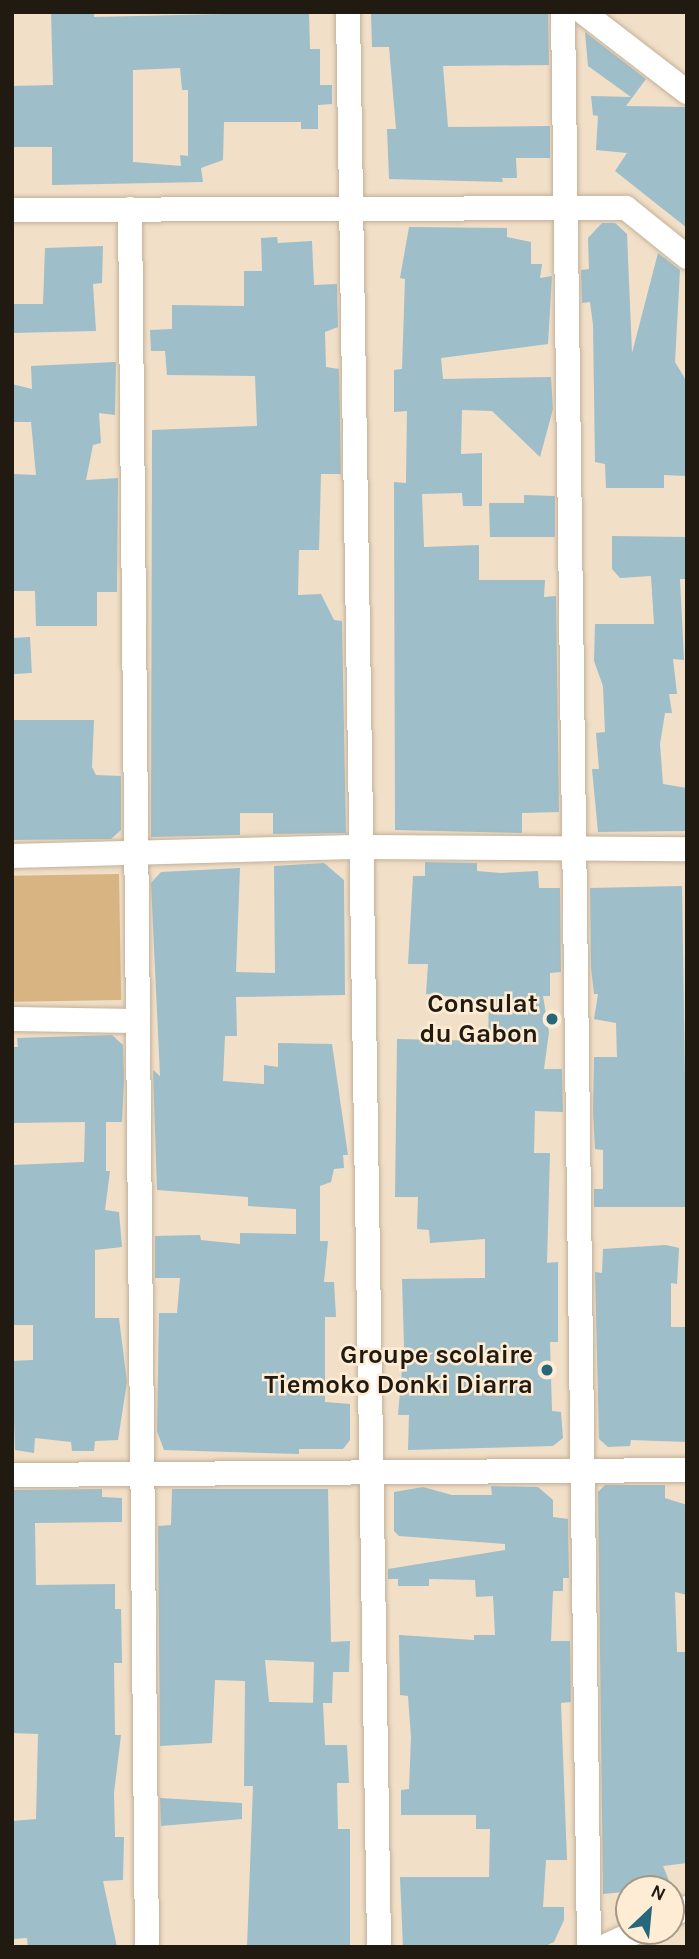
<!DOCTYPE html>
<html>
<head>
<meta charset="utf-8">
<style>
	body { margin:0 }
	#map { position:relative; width:699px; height:1959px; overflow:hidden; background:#f1dfc7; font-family:Karla,sans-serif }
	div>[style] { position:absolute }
	.green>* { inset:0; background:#d7b481; transform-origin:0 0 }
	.building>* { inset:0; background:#9ebec9; transform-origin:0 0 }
	.roads { filter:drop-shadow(0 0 2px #c2b19a) drop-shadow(0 0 2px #c2b19a) }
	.street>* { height:24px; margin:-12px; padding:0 12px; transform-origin:12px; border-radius:12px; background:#fff }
	.dots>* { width:19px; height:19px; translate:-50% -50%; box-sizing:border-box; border:4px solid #feecd4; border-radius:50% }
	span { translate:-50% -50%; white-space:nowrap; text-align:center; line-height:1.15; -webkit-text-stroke:5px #feecd4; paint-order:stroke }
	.poi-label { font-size:26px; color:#201a11; font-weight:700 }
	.right { translate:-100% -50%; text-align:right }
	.frame { position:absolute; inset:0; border:14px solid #201a11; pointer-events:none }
	.north { position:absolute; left:615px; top:1875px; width:70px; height:70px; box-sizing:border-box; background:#feecd4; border:2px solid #a59886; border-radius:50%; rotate:26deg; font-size:19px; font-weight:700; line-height:28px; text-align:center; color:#201a11 }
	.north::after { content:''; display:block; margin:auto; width:24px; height:32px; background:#26677b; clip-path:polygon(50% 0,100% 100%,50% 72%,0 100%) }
</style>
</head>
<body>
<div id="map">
	<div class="green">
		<i style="left:119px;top:874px;width:126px;height:107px;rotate:89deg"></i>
	</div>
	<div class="building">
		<i style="clip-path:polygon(evenodd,51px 12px,94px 12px,94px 17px,309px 12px,310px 49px,320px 49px,320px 85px,332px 85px,332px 104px,318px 105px,318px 129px,301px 129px,301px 122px,224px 122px,223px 160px,201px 168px,203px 182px,52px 185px,52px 147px,12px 147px,12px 86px,53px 85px,51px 12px,180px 68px,182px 90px,188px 90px,188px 156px,180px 155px,181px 166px,133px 162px,133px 70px,180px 68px)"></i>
		<i style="clip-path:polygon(548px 12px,549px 65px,443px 66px,448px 127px,550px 126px,550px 158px,516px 158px,517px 178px,502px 178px,503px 182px,389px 179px,387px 129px,396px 129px,389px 47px,372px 47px,371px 14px)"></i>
		<i style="clip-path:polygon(585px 32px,646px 79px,626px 106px,687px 107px,687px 228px,615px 171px,627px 153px,596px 150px,598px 116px,593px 115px,591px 96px,631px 97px,588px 66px)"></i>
		<i style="clip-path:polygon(602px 223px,615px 223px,627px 234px,632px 353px,658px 253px,680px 270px,675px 362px,687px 382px,687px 476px,664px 475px,664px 488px,606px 488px,605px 464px,595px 462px,593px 325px,590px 302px,582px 303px,581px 270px,589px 269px,588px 238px)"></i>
		<i style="clip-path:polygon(409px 227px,507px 228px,507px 237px,531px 242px,531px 264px,542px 264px,540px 278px,552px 276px,548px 344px,441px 358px,443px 379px,551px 377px,553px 409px,540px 457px,492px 411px,462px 410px,461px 454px,482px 453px,482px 506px,463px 506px,462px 493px,422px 494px,424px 547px,479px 545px,479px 580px,545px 580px,544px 597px,556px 596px,559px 812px,522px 813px,522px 833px,395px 830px,394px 482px,406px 483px,407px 411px,394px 412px,394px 370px,402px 369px,405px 279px,400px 278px)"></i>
		<i style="clip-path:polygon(277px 237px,278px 243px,312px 241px,314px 285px,337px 284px,338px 327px,325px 332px,326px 367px,339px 369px,341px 474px,321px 474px,319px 550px,299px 550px,298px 595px,321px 594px,334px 620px,342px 621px,346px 833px,273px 834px,273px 813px,240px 813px,240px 835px,151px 837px,152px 430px,257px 426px,255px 376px,167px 375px,165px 351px,151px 351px,150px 330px,172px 329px,172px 305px,244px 306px,244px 271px,262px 271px,261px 238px)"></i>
		<i style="clip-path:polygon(103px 246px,102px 283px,93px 284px,96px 331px,12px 333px,12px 304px,43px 304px,45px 248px)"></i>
		<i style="clip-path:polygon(116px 362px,115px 415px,99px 413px,101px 443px,93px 445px,86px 480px,118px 478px,117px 592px,97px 592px,97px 626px,36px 626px,35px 591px,12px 591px,12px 474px,36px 475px,31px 422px,12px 422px,12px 384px,32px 389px,31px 366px)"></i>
		<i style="clip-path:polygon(524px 495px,555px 496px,555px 537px,490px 537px,489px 503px,524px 503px)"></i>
		<i style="clip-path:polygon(612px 536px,687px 537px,687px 579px,680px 579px,684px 660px,673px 659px,677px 694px,669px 694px,672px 713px,665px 713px,660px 744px,663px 784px,687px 788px,687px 831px,598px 832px,592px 769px,599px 769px,596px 733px,605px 732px,603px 686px,594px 661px,595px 624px,654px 624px,651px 576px,620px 578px,612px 569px)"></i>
		<i style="left:30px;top:637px;width:36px;height:18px;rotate:87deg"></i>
		<i style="clip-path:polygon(12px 720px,94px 720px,92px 767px,96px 775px,121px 776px,121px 830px,111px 839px,12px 840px)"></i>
		<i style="clip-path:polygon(425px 862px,477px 863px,477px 871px,501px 873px,538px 871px,539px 888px,560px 888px,561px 972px,550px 973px,550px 996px,543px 996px,549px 1032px,544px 1069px,562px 1069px,563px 1112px,535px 1111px,534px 1153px,550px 1153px,547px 1263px,558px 1262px,558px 1342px,550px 1342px,552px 1411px,561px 1412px,563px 1438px,553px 1446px,408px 1450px,409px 1415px,398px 1415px,404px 1345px,402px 1279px,485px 1278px,485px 1239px,430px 1243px,429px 1230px,417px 1229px,418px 1197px,395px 1197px,397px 1039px,488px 1041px,489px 1001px,426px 994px,428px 964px,408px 964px,413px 876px,425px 876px)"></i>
		<i style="clip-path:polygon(324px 863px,344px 880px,345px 995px,236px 997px,237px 1036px,225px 1036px,223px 1081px,264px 1084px,264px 1065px,278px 1067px,278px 1043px,332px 1044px,348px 1155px,343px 1155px,344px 1168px,334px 1169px,331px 1182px,320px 1186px,320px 1241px,328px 1241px,324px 1282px,334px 1282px,336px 1317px,325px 1317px,325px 1402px,350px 1404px,350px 1440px,343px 1449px,299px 1449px,299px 1454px,164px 1450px,157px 1431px,159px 1313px,177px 1313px,180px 1278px,155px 1278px,155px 1236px,200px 1235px,201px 1240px,240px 1244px,240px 1233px,296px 1234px,296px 1209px,248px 1206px,248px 1197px,157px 1190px,153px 1070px,160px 1076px,151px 883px,161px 872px,240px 868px,236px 972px,275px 973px,274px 866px)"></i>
		<i style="clip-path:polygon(682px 886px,687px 1207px,594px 1207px,594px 1189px,603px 1189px,603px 1150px,595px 1149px,593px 1112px,594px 1057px,617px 1057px,616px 1023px,594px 1019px,598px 994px,594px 994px,591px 968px,590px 888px)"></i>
		<i style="clip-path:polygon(112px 1035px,123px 1045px,124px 1082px,122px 1122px,106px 1122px,106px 1171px,110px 1171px,105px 1210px,119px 1212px,122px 1247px,95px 1250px,95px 1318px,119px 1318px,127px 1382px,118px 1440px,95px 1441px,94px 1451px,72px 1451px,71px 1442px,35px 1438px,34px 1453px,15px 1450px,12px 1361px,33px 1360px,33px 1325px,12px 1325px,12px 1165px,84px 1162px,85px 1122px,12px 1123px,12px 1047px,18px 1047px,17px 1038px)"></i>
		<i style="clip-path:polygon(666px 1245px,679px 1248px,677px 1284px,671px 1283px,671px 1327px,687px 1327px,687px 1442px,631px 1440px,630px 1446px,608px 1447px,599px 1439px,595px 1272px,602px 1273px,603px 1249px)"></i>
		<i style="clip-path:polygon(605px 1485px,665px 1485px,665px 1498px,687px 1505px,687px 1595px,675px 1592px,677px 1652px,687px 1652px,687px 1863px,663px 1866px,670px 1883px,654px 1889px,603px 1894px,598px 1492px)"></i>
		<i style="clip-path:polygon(491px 1486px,538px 1487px,553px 1500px,553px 1517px,568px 1519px,569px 1578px,563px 1578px,563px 1591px,553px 1591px,551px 1641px,570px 1641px,571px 1702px,561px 1703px,567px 1860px,546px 1860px,543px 1907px,564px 1907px,564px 1920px,554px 1942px,543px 1947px,403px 1947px,400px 1877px,489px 1877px,490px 1829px,476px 1829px,476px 1815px,401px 1815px,401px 1790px,409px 1789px,411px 1737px,408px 1696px,400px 1695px,399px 1635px,474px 1640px,474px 1635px,495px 1635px,493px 1596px,476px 1597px,475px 1580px,429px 1579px,429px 1586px,398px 1586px,398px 1579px,388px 1579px,388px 1569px,505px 1550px,505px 1544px,399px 1536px,394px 1531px,394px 1492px,423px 1487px,452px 1495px,492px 1495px)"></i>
		<i style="clip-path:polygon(102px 1489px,102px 1497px,122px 1498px,122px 1522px,35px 1523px,36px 1585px,115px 1584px,115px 1609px,121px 1609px,122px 1663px,114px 1663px,115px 1735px,121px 1735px,114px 1793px,115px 1837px,124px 1837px,123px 1880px,103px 1881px,117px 1947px,28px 1947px,27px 1938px,12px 1939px,12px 1821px,36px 1819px,38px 1734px,12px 1733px,12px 1490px)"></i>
		<i style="clip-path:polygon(evenodd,172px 1489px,328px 1489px,331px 1642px,350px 1641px,349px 1672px,333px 1672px,332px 1703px,323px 1703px,325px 1745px,347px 1745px,349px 1783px,337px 1783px,338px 1829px,350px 1829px,350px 1947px,247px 1947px,253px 1786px,244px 1786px,245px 1681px,215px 1680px,212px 1743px,160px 1746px,158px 1526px,171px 1525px,172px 1489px,265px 1660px,314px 1662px,313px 1703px,323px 1703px,269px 1702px,265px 1660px)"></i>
		<i style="clip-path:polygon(160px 1798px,242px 1803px,242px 1819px,161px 1826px)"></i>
	</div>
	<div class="roads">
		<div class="street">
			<i style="left:348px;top:12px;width:1935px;rotate:89.08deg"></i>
			<i style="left:563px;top:12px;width:1935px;rotate:89.23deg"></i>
			<i style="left:583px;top:12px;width:131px;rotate:37.6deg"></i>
			<i style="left:130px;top:209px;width:1738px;rotate:89.44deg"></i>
			<i style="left:12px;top:210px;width:614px;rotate:-0.19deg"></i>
			<i style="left:626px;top:208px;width:78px;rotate:38.8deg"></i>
			<i style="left:12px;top:856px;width:351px;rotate:-1.5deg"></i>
			<i style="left:363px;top:847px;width:324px;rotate:0.4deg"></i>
			<i style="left:12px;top:1019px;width:125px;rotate:0.9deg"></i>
			<i style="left:12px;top:1475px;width:675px;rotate:-0.42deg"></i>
			<i style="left:671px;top:1915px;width:17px;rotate:-24deg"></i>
			<i style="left:604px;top:1947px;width:38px;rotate:-25deg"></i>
		</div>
	</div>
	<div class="dots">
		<i style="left:552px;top:1019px;background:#26677b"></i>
		<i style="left:547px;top:1370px;background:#26677b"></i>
	</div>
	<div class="poi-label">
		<span class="right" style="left:538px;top:1019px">Consulat<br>du Gabon</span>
		<span class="right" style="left:533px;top:1370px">Groupe scolaire<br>Tiemoko Donki Diarra</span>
	</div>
	<div class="frame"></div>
	<div class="north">N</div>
</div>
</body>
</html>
